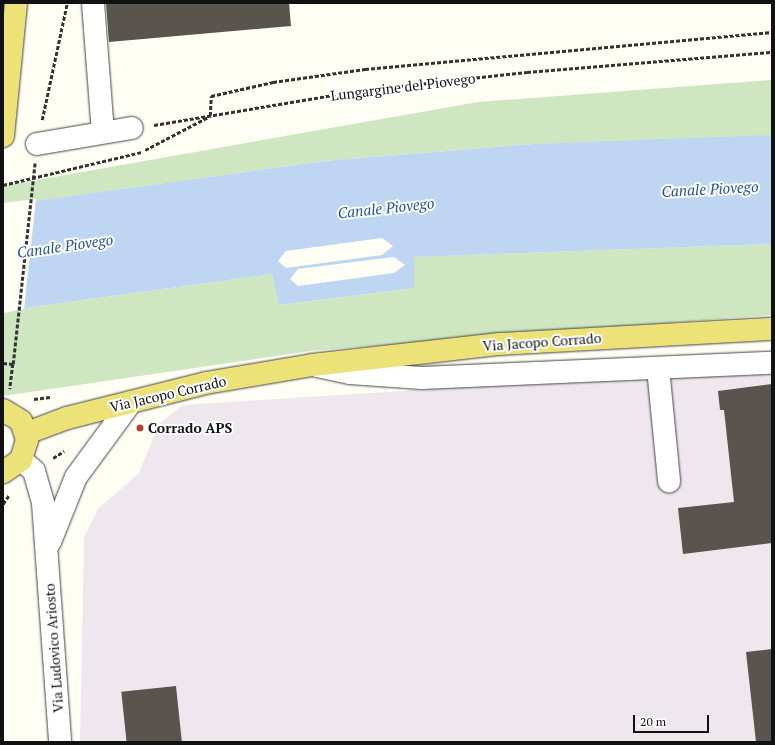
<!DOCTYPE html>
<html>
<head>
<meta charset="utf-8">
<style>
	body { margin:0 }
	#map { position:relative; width:775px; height:745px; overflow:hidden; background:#fefef5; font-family:"PT Serif",serif }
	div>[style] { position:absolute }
	.industrial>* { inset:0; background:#eee7ee }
	.green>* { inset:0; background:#cfe7c1 }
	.water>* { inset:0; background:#bed6f2 }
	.pier>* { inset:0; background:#fefef5 }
	.building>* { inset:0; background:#59544e; transform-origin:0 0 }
	.path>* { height:2.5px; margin-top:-1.25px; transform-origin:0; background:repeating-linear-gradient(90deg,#333 0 4px,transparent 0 6px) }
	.roads { filter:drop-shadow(0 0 1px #444) drop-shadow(0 0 1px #444) }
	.minor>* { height:22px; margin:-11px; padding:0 11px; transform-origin:11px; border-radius:11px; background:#fff }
	.major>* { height:22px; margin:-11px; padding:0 11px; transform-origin:11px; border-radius:11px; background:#ede277 }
	.path-bridge>* { height:2.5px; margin-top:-1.25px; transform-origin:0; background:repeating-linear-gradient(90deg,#333 0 4px,transparent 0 6px) }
	.dots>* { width:11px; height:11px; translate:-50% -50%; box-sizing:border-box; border:2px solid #fff; border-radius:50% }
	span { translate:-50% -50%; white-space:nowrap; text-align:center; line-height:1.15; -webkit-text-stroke:4px #fff; paint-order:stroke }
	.street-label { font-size:14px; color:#111 }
	.poi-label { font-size:14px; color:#111; font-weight:700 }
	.left { translate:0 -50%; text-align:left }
	.water-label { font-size:15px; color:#235499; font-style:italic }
	.frame { position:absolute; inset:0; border:4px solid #111; pointer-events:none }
	.scale { position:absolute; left:633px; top:715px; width:76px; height:18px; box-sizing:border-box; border:2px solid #111; border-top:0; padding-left:5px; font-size:12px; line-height:14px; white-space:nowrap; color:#111; -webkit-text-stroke:3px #fff; paint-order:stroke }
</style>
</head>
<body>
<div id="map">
	<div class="industrial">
		<i style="clip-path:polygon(772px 374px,772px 742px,80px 742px,84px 537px,98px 509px,139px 473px,159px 424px,183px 405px,617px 377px)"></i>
	</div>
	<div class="green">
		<i style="clip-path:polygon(772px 80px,772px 135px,768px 138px,533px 144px,324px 161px,3px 206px,3px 186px,478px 102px)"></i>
		<i style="clip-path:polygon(772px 244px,772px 315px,310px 351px,3px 396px,3px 311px,272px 274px,280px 305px,414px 288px,413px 257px)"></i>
	</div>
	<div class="water">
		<i style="clip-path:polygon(evenodd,772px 135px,772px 244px,414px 257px,414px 288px,279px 305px,272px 274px,3px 311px,14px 204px,324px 161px,533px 144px,772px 135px,382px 238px,393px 246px,382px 255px,286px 268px,278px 261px,286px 251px,382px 238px,772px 135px,394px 257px,405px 265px,394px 273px,298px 286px,290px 279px,298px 269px,394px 257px)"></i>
	</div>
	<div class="pier">
		<i style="clip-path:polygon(36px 199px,24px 309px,3px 313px,3px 203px)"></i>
	</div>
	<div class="building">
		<i style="clip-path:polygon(106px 3px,289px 3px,291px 26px,109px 42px)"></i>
		<i style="clip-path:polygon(772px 384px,772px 543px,683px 554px,678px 508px,734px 502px,724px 410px,720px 410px,718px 391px)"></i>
		<i style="clip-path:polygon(772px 649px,772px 742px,756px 742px,746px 652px)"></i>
		<i style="left:176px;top:686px;width:56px;height:55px;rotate:84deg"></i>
	</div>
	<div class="path">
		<i style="left:210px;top:116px;width:20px;rotate:-87deg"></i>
		<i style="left:211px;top:96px;width:64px;rotate:-12.7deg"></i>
		<i style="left:273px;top:82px;width:93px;rotate:-8deg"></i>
		<i style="left:365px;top:69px;width:409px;rotate:-5.2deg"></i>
		<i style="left:42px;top:120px;width:120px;rotate:-77.9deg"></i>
		<i style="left:154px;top:125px;width:206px;rotate:-9.5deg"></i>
		<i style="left:357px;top:91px;width:171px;rotate:-6.4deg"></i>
		<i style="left:527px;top:72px;width:246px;rotate:-4.7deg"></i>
		<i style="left:145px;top:150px;width:71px;rotate:-27.6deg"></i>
		<i style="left:3px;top:185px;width:142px;rotate:-13.4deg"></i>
		<i style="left:3px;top:363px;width:10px;rotate:6deg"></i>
		<i style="left:13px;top:364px;width:25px;rotate:97deg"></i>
		<i style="left:34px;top:399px;width:16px;rotate:-7deg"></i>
		<i style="left:53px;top:458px;width:13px;rotate:-32deg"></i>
		<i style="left:3px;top:504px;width:11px;rotate:-56deg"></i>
	</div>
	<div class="roads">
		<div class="minor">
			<i style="left:93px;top:3px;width:129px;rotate:85.6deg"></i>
			<i style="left:37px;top:144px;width:96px;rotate:-9.6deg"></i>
			<i style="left:317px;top:366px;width:34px;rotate:12deg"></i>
			<i style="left:350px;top:373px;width:72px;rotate:4deg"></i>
			<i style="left:422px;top:378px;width:350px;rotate:-2.5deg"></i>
			<i style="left:658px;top:368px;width:114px;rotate:84.4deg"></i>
			<i style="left:21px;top:460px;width:17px;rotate:40deg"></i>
			<i style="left:34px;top:471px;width:33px;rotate:74deg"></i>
			<i style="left:43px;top:503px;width:240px;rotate:85.9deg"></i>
			<i style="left:50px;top:542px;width:70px;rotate:-68.2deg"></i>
			<i style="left:76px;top:477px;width:93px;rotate:-53.7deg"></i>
		</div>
		<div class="major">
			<i style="left:3px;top:136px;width:134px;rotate:-84.4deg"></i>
			<i style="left:3px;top:410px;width:21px;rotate:31deg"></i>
			<i style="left:21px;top:421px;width:20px;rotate:72deg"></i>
			<i style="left:27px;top:440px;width:21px;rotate:107deg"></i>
			<i style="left:21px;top:460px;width:22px;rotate:146deg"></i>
			<i style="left:27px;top:433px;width:43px;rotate:-20.6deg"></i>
			<i style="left:67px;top:418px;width:143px;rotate:-14.1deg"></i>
			<i style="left:206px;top:383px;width:108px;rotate:-9.6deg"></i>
			<i style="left:312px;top:365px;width:189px;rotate:-6.4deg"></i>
			<i style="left:500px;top:344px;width:272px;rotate:-3.2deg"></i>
		</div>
	</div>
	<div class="path-bridge">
		<i style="left:13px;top:364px;width:204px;rotate:-83.8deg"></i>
	</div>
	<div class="dots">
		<i style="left:140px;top:428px;background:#b64133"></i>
	</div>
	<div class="street-label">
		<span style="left:403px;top:87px;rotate:-7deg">Lungargine del Piovego</span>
		<span style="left:542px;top:342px;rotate:-4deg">Via Jacopo Corrado</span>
		<span style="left:168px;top:394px;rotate:-13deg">Via Jacopo Corrado</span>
		<span style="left:54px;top:648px;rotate:-94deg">Via Ludovico Ariosto</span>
	</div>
	<div class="poi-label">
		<span class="left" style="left:148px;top:428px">Corrado APS</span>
	</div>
	<div class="water-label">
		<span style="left:710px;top:189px;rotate:-3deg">Canale Piovego</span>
		<span style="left:386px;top:208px;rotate:-6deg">Canale Piovego</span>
		<span style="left:65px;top:246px;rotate:-8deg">Canale Piovego</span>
	</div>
	<div class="frame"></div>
	<div class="scale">20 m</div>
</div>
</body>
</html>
